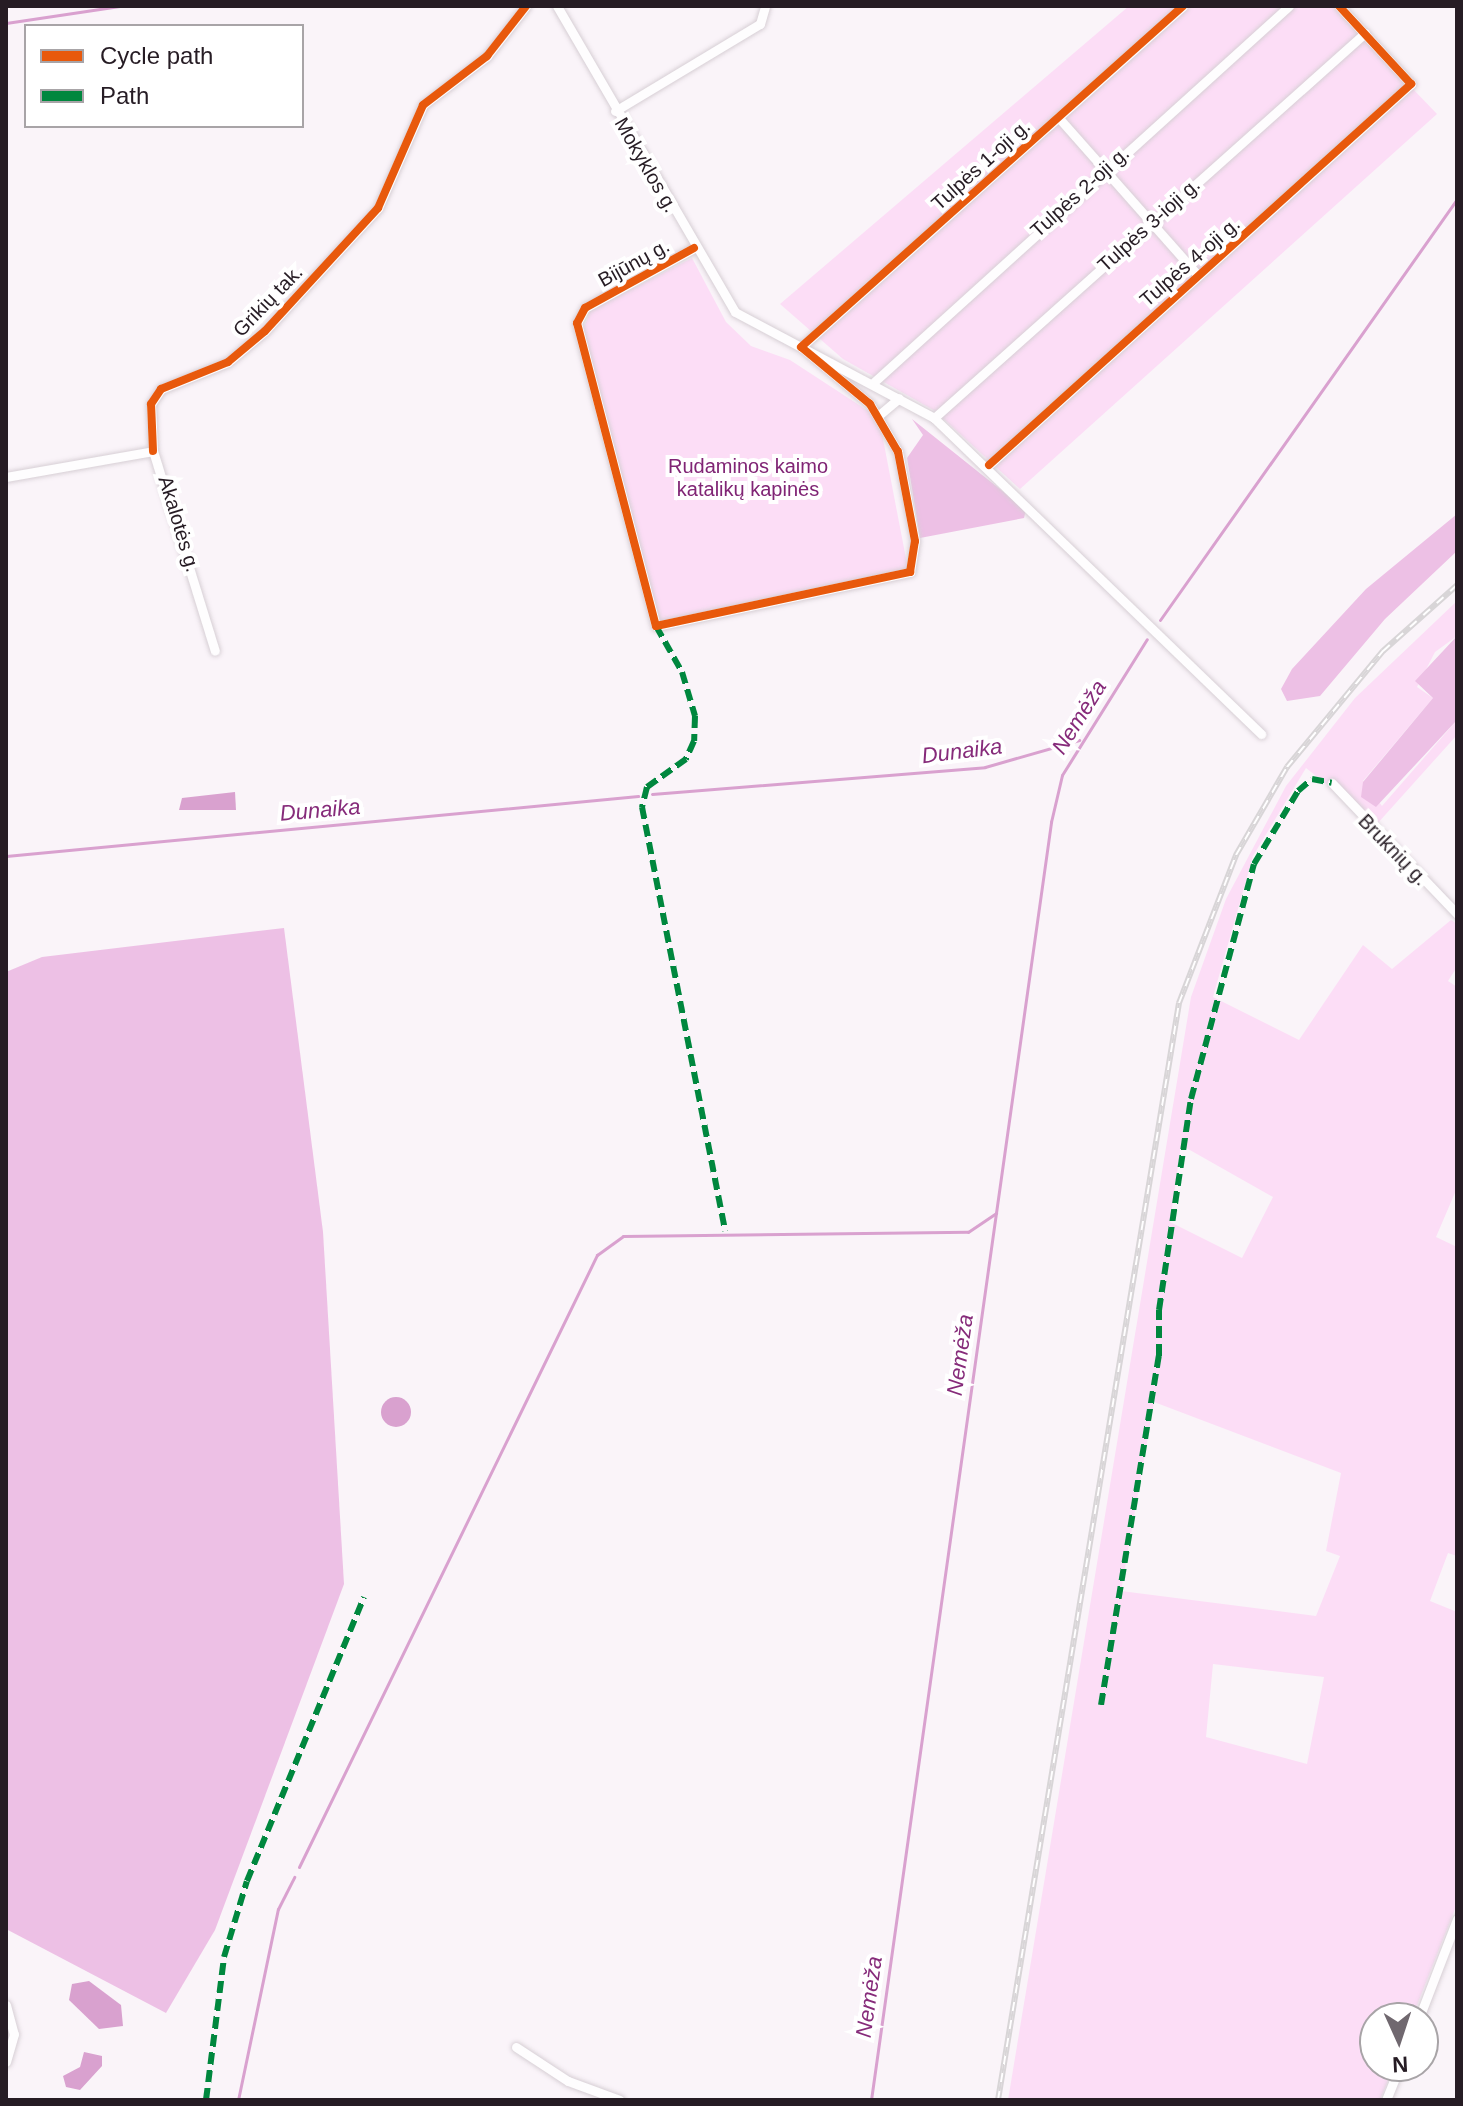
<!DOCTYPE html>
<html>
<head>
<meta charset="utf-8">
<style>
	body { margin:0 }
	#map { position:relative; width:1463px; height:2106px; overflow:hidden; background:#faf4f9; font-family:Arial,sans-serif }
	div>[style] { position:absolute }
	.green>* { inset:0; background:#fcddf6 }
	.forest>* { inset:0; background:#edc0e5 }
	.water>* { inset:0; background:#d9a1cf }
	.round { border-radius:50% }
	.stream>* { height:3px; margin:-1.5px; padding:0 1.5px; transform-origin:1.5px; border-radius:1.5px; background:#d9a1cf }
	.roads { filter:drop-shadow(0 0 2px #d7cfd5) drop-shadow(0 0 2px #d7cfd5) }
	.minor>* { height:9px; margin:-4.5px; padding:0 4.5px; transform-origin:4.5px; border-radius:4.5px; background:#fefdfe }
	.rail>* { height:6px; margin-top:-3px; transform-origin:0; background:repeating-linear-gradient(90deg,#fff 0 9px,#d8d5d7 0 18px); box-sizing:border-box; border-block:2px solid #d8d5d7 }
	.quiet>* { height:6px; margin-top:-3px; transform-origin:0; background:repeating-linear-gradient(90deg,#00873e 0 12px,transparent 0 18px) }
	.cycleway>* { height:8px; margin:-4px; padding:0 4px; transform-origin:4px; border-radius:4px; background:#e8590c }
	span { translate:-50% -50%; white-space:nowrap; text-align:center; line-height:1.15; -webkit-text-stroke:8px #fff; paint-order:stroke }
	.street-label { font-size:20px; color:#261c24 }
	.park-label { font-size:20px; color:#802575 }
	.water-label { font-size:22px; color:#862b7a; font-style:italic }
	.frame { position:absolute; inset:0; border:8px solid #261c24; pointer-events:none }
	.legend { position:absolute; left:24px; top:24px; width:280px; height:104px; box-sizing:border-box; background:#fff; border:2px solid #a8a4a7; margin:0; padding:10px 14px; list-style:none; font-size:24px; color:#261c24 }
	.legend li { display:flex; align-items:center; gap:16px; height:40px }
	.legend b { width:40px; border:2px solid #a8a4a7 }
	.north { position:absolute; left:1359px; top:2002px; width:80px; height:80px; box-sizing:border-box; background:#fff; border:2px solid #a8a4a7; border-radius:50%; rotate:177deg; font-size:22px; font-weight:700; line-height:32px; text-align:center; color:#261c24 }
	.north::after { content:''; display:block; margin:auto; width:28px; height:36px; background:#70686f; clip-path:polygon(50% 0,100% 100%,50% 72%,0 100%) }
</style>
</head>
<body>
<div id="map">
	<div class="green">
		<i style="clip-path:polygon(1129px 6px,1333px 6px,1437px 114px,1020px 489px,935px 411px,843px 359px,780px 304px)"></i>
		<i style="clip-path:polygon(692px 258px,726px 322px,751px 346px,790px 360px,879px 418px,908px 569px,661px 623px,655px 618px,583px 329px,591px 310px)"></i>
		<i style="clip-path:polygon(evenodd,1457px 601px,1457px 636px,1435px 652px,1417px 687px,1433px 698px,1363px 781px,1382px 806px,1457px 720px,1457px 735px,1377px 824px,1306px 768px,1253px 856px,1213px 997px,1299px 1040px,1363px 945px,1392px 969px,1451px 920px,1457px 924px,1457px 967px,1448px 981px,1457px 987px,1457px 1188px,1436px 1237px,1457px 1247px,1457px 1556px,1448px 1553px,1430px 1601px,1457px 1612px,1457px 1904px,1412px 2018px,1375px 2018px,1375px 2066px,1394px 2066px,1380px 2100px,1008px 2100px,1191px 997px,1226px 899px,1286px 786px,1355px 698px,1457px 601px,1181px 1145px,1273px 1197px,1242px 1258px,1170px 1222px,1181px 1145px,1457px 601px,1154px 1402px,1341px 1473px,1326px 1551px,1340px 1556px,1316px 1616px,1121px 1591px,1154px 1402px,1457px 601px,1213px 1664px,1324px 1677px,1307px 1764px,1206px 1737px,1213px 1664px)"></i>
	</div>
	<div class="forest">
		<i style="clip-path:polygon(912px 419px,1026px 510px,1024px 518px,920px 538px,907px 458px,923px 435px)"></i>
		<i style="clip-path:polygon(1457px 514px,1457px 551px,1385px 619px,1320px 696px,1287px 701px,1281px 689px,1292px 669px,1366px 589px)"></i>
		<i style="clip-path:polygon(1457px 636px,1457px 720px,1376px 807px,1361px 797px,1363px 782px,1433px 698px,1415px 681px)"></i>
		<i style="clip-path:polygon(284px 928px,323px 1232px,344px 1584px,215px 1930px,166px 2013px,6px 1929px,6px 972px,42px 957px)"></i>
	</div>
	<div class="water">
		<i style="clip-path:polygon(235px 792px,236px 810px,179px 810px,182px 798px)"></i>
		<i class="round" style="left:381px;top:1397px;width:30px;height:30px"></i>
		<i style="clip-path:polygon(89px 1981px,121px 2005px,123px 2026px,99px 2029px,69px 2000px,72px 1984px)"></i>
		<i style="clip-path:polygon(84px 2052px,102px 2056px,102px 2066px,80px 2090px,66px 2087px,63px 2076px,80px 2067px)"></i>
	</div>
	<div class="stream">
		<i style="left:6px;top:23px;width:115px;rotate:-8.5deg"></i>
		<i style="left:1160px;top:620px;width:515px;rotate:-54.8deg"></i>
		<i style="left:652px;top:794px;width:334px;rotate:-4.6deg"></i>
		<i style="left:985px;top:767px;width:98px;rotate:-16deg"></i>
		<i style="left:6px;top:856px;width:635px;rotate:-5.42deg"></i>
		<i style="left:299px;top:1867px;width:681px;rotate:-64.04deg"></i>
		<i style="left:597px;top:1255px;width:32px;rotate:-36deg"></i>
		<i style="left:623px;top:1236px;width:345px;rotate:-0.7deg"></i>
		<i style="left:968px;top:1232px;width:34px;rotate:-34deg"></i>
		<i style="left:238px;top:2100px;width:195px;rotate:-78.2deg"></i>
		<i style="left:278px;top:1909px;width:36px;rotate:-63deg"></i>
		<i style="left:871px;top:2100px;width:1291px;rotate:-81.98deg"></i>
		<i style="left:1051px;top:822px;width:48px;rotate:-76.8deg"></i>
		<i style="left:1062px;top:775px;width:160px;rotate:-58deg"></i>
	</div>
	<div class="roads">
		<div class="minor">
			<i style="left:557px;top:6px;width:354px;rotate:59.8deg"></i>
			<i style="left:735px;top:312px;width:225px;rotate:28deg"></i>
			<i style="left:934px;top:418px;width:455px;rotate:44deg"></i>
			<i style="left:615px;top:111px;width:169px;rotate:-31deg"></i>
			<i style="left:760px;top:24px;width:19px;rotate:-74deg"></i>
			<i style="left:1058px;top:117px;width:211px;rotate:48.5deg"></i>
			<i style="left:694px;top:248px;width:124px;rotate:151.2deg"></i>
			<i style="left:585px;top:308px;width:17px;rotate:118deg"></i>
			<i style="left:577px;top:323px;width:313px;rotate:75.4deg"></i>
			<i style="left:656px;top:626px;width:260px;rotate:-12deg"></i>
			<i style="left:910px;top:572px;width:31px;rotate:-81deg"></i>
			<i style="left:915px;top:541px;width:91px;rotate:-100.8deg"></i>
			<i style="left:898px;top:452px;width:56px;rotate:-120.3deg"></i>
			<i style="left:870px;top:404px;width:89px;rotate:-140.4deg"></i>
			<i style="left:801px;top:347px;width:512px;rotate:-41.75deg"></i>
			<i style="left:874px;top:382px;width:560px;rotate:-42.18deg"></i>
			<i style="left:879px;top:415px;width:26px;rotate:-40deg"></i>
			<i style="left:934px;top:418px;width:578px;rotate:-41.77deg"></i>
			<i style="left:153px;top:451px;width:47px;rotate:-92.4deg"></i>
			<i style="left:151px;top:404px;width:18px;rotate:-56deg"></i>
			<i style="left:161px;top:389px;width:72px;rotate:-21.9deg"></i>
			<i style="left:228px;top:362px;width:48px;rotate:-40deg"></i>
			<i style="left:265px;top:331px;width:167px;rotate:-47.4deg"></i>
			<i style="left:378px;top:208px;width:112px;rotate:-66.4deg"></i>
			<i style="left:423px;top:105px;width:81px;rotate:-37.4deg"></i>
			<i style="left:487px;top:56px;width:63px;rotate:-52deg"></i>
			<i style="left:989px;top:465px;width:569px;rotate:-42.08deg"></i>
			<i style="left:1411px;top:84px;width:106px;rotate:-132.7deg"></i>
			<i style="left:6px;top:477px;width:149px;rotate:-10deg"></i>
			<i style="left:153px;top:451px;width:209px;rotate:72.8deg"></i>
			<i style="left:1332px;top:783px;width:181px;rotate:46.3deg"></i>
			<i style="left:6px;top:2005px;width:30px;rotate:75deg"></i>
			<i style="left:14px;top:2034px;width:29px;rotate:106deg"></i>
			<i style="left:1419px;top:2018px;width:106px;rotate:-69deg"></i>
			<i style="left:516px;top:2047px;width:62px;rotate:33.2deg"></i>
			<i style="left:568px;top:2081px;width:55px;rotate:20.1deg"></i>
			<i style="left:1386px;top:2100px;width:37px;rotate:-68deg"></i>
		</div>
	</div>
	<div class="rail">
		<i style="left:998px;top:2100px;width:1112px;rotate:-80.63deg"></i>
		<i style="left:1179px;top:1003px;width:159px;rotate:-68.9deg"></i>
		<i style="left:1236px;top:855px;width:102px;rotate:-59.9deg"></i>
		<i style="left:1287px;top:767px;width:151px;rotate:-50.4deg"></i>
		<i style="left:1383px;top:651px;width:99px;rotate:-41.7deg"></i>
	</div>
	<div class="quiet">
		<i style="left:656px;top:626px;width:53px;rotate:60.5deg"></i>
		<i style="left:682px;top:672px;width:46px;rotate:73.5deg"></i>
		<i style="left:695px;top:716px;width:25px;rotate:92deg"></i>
		<i style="left:694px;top:741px;width:20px;rotate:114deg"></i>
		<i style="left:686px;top:759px;width:48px;rotate:144.3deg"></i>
		<i style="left:647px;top:787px;width:21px;rotate:104deg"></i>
		<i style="left:642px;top:807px;width:432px;rotate:78.9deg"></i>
		<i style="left:1101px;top:1705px;width:354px;rotate:-80.6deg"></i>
		<i style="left:1159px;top:1356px;width:46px;rotate:-90deg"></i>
		<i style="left:1159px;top:1310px;width:213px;rotate:-81.4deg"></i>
		<i style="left:1191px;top:1099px;width:243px;rotate:-75deg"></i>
		<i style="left:1254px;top:864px;width:85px;rotate:-58.9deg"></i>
		<i style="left:1298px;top:791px;width:18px;rotate:-41deg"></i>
		<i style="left:1312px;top:779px;width:20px;rotate:11deg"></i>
		<i style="left:206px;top:2100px;width:144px;rotate:-82.8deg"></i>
		<i style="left:224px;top:1957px;width:79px;rotate:-73.2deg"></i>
		<i style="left:247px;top:1881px;width:307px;rotate:-67.6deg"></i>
	</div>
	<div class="cycleway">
		<i style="left:694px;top:248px;width:124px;rotate:151.2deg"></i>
		<i style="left:585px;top:308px;width:17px;rotate:118deg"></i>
		<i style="left:577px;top:323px;width:313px;rotate:75.4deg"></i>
		<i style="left:656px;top:626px;width:260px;rotate:-12deg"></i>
		<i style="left:910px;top:572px;width:31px;rotate:-81deg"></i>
		<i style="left:915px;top:541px;width:91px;rotate:-100.8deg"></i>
		<i style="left:898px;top:452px;width:56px;rotate:-120.3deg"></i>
		<i style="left:870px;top:404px;width:89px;rotate:-140.4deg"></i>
		<i style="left:801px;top:347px;width:512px;rotate:-41.75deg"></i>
		<i style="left:153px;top:451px;width:47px;rotate:-92.4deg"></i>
		<i style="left:151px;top:404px;width:18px;rotate:-56deg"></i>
		<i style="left:161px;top:389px;width:72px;rotate:-21.9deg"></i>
		<i style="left:228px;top:362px;width:48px;rotate:-40deg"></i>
		<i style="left:265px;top:331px;width:167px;rotate:-47.4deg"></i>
		<i style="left:378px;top:208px;width:112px;rotate:-66.4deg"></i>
		<i style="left:423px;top:105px;width:81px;rotate:-37.4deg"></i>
		<i style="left:487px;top:56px;width:63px;rotate:-52deg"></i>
		<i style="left:989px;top:465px;width:569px;rotate:-42.08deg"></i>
		<i style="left:1411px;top:84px;width:106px;rotate:-132.7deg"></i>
	</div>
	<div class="street-label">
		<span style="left:646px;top:165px;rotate:60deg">Mokyklos g.</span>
		<span style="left:981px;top:165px;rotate:-42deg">Tulpės 1-oji g.</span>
		<span style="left:1080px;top:192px;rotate:-42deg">Tulpės 2-oji g.</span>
		<span style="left:1149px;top:225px;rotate:-42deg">Tulpės 3-ioji g.</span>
		<span style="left:1190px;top:262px;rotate:-41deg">Tulpės 4-oji g.</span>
		<span style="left:634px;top:263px;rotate:-29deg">Bijūnų g.</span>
		<span style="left:268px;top:301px;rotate:-46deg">Grikių tak.</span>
		<span style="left:179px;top:524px;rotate:73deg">Akalotės g.</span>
		<span style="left:1393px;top:850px;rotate:46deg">Bruknių g.</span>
	</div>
	<div class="park-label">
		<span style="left:748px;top:478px">Rudaminos kaimo<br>katalikų kapinės</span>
	</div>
	<div class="water-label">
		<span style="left:1079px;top:717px;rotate:-58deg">Nemėža</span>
		<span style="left:962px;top:751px;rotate:-7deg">Dunaika</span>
		<span style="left:320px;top:810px;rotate:-5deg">Dunaika</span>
		<span style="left:960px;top:1355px;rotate:-82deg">Nemėža</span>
		<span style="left:869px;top:1997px;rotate:-82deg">Nemėža</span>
	</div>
	<div class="frame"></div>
	<ul class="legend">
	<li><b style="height:10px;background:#e8590c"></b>Cycle path</li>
	<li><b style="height:10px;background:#00873e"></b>Path</li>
	</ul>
	<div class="north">N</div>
</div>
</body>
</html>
